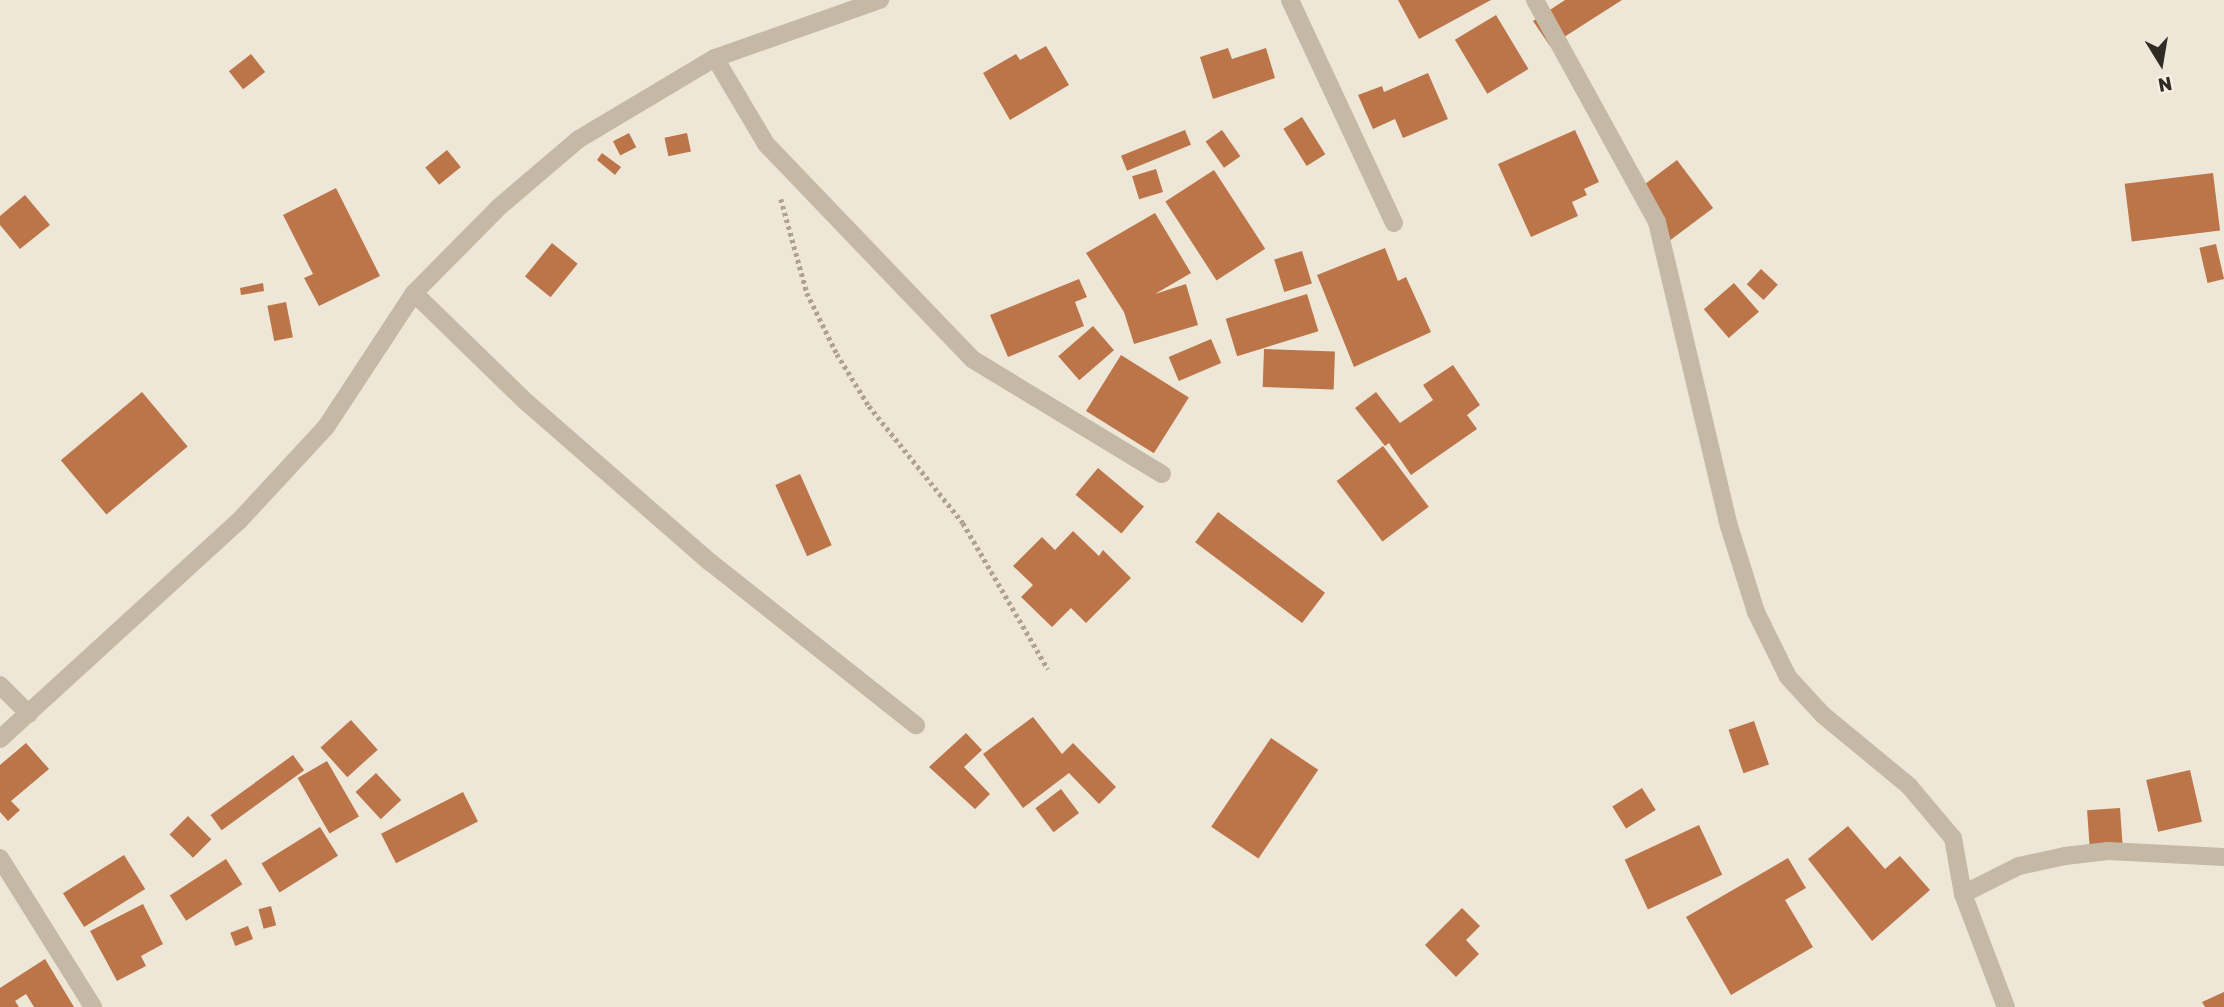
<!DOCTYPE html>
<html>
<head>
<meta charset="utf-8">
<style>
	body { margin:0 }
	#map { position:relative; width:2224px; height:1007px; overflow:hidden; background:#eee7d8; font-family:Rubik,sans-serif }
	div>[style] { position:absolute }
	.building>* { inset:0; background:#bb7549; transform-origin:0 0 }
	.path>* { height:4.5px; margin-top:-2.25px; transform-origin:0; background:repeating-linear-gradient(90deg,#b0a290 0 3.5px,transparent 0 7px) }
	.minor>* { height:18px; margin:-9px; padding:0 9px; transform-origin:9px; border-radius:9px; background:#c5b8a5 }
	span { translate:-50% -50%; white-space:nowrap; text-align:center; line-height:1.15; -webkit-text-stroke:6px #f7f0e3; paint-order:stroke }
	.north { position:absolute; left:2126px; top:28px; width:70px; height:70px; -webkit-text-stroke:5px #f7f0e3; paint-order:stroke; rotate:169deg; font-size:19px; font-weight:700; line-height:28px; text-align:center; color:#312b26 }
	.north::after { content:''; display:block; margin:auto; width:24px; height:32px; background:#312b26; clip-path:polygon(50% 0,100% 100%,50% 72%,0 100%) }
</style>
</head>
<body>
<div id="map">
	<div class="building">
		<i style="clip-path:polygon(1398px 0,1491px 0,1419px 39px)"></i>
		<i style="clip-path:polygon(1565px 0,1622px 0,1550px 46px,1533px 21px)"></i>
		<i style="left:1496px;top:15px;width:63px;height:48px;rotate:59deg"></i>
		<i style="clip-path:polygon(1046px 46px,1069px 85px,1010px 120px,983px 73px,1016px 54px,1020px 60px)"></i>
		<i style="clip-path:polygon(1228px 48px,1232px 59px,1266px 48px,1275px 78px,1213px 99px,1200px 57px)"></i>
		<i style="left:251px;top:54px;width:23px;height:28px;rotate:52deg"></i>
		<i style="clip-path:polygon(1428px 73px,1448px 119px,1403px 138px,1395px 119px,1373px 129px,1358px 95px,1382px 86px,1384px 92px)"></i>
		<i style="left:1302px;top:117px;width:44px;height:22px;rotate:58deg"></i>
		<i style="left:1185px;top:130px;width:16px;height:69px;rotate:68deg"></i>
		<i style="left:1222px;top:130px;width:32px;height:20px;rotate:55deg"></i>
		<i style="clip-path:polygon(1575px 130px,1599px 182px,1584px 189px,1587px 195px,1572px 202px,1578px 216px,1531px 237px,1498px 164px)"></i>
		<i style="left:629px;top:133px;width:16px;height:18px;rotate:63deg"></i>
		<i style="left:687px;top:133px;width:19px;height:23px;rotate:78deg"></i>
		<i style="left:447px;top:150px;width:22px;height:28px;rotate:51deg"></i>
		<i style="clip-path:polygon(602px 153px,621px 167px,615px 175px,597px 160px)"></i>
		<i style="left:1677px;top:160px;width:60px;height:55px;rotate:53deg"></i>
		<i style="left:1156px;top:169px;width:24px;height:25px;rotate:73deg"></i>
		<i style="left:1214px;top:170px;width:94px;height:58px;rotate:57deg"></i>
		<i style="left:2213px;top:173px;width:58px;height:89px;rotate:83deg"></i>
		<i style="clip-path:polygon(336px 188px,380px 276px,319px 306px,304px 278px,313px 274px,283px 215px)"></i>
		<i style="clip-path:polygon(25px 195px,50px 225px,20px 249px,0 225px,0 216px)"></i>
		<i style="clip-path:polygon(1155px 213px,1191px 273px,1155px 294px,1186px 284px,1198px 325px,1134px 344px,1124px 312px,1086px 253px)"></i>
		<i style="left:552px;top:243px;width:33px;height:43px;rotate:39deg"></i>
		<i style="left:2216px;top:244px;width:36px;height:17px;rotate:77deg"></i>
		<i style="clip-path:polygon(1385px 248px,1398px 281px,1406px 277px,1431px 332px,1354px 367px,1317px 275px)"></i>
		<i style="left:1302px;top:251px;width:34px;height:29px;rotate:73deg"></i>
		<i style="left:1761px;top:269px;width:23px;height:21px;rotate:43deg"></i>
		<i style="clip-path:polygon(1079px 279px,1087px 297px,1075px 302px,1084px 326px,1008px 357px,990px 315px)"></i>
		<i style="clip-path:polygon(263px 283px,264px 291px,241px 295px,240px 288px)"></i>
		<i style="left:1734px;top:283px;width:38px;height:40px;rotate:49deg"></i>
		<i style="left:1307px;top:294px;width:39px;height:85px;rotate:73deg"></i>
		<i style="left:286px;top:302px;width:36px;height:19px;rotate:79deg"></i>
		<i style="left:1093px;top:326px;width:32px;height:46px;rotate:49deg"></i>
		<i style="left:1211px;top:339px;width:26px;height:46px;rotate:67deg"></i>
		<i style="left:1264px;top:349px;width:71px;height:38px;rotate:2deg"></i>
		<i style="left:1121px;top:355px;width:80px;height:66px;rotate:32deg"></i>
		<i style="clip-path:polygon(1453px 365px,1480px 405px,1467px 415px,1477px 429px,1411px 475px,1389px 443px,1385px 446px,1355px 408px,1376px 392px,1400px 423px,1433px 400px,1423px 385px)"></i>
		<i style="left:142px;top:392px;width:71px;height:106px;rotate:50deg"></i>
		<i style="left:1383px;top:446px;width:76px;height:58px;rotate:53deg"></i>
		<i style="left:1098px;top:468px;width:60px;height:35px;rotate:40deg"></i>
		<i style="left:800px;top:474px;width:78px;height:27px;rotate:66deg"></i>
		<i style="left:1218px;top:512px;width:134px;height:38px;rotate:37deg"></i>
		<i style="clip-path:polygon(1073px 531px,1099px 556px,1103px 550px,1131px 578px,1086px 623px,1071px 608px,1052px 627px,1021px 597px,1033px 585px,1013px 566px,1042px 537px,1055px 550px)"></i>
		<i style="clip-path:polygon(1033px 717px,1062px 754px,1073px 743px,1116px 787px,1099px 804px,1069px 773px,1023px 808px,983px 754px)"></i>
		<i style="left:351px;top:720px;width:40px;height:41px;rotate:48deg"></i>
		<i style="left:1754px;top:721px;width:46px;height:27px;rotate:71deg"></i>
		<i style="clip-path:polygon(966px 733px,982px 750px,964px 767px,990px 794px,975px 809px,929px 767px)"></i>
		<i style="left:1271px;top:738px;width:57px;height:107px;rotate:34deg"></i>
		<i style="clip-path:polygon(26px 743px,49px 769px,11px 801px,20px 810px,8px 821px,0 812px,0 765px)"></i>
		<i style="left:293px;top:755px;width:19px;height:102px;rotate:54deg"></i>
		<i style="left:327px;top:761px;width:64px;height:34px;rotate:60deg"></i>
		<i style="left:2190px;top:770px;width:53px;height:45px;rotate:77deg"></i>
		<i style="left:376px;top:773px;width:37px;height:28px;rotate:47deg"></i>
		<i style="left:1642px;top:788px;width:26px;height:35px;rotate:58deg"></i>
		<i style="left:1061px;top:789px;width:30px;height:32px;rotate:53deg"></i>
		<i style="left:463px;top:792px;width:33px;height:92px;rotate:63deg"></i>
		<i style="left:2120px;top:808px;width:39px;height:33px;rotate:86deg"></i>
		<i style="left:188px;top:816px;width:33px;height:26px;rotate:45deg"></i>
		<i style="left:1699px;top:825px;width:55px;height:82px;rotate:65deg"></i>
		<i style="clip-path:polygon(1848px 826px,1885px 869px,1900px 856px,1930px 890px,1872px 941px,1808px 859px)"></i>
		<i style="left:320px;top:827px;width:34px;height:69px;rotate:58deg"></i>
		<i style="left:124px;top:855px;width:40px;height:72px;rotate:58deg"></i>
		<i style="clip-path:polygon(1788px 858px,1806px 888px,1785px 900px,1813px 947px,1731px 995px,1686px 917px)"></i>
		<i style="left:226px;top:859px;width:30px;height:67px;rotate:57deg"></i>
		<i style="clip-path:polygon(143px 904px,163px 944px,141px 956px,146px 966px,117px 981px,90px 931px)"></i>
		<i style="left:271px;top:906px;width:20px;height:13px;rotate:75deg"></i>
		<i style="clip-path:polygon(1462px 908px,1480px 926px,1466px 940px,1479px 954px,1456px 977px,1425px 945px)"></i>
		<i style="left:248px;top:926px;width:14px;height:19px;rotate:69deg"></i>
		<i style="clip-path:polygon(45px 959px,74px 1007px,34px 1007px,26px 994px,15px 1001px,19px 1007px,0 1007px,0 988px)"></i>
		<i style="clip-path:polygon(2224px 992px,2224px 1007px,2205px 1007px,2202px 1002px)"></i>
	</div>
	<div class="path">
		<i style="left:781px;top:199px;width:98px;rotate:74.5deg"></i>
		<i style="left:807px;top:293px;width:68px;rotate:63.8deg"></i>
		<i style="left:837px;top:354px;width:61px;rotate:58.4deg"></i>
		<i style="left:869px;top:406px;width:150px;rotate:51.2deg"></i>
		<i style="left:963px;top:523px;width:169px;rotate:59.8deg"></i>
	</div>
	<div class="minor">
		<i style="left:1290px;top:0;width:246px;rotate:65deg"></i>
		<i style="left:1535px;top:0;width:253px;rotate:61.2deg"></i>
		<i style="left:1657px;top:222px;width:312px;rotate:76.7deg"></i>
		<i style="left:1729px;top:526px;width:90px;rotate:72.6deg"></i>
		<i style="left:1756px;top:612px;width:72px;rotate:63.8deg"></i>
		<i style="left:1788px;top:677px;width:52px;rotate:47.4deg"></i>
		<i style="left:1823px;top:715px;width:112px;rotate:39.5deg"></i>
		<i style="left:1909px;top:786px;width:68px;rotate:49.8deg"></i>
		<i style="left:1953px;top:838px;width:57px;rotate:79.9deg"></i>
		<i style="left:1963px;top:894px;width:121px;rotate:69.2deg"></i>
		<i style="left:715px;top:58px;width:100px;rotate:59.3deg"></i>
		<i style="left:766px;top:144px;width:298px;rotate:46.2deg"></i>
		<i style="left:972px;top:359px;width:222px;rotate:31.2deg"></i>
		<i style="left:414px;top:293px;width:153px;rotate:44.2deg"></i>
		<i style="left:524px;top:400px;width:247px;rotate:41.1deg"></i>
		<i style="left:710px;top:562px;width:263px;rotate:38.4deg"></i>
		<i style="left:0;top:685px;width:41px;rotate:45deg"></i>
		<i style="left:0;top:739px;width:322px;rotate:-42.4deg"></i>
		<i style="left:238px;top:522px;width:129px;rotate:-47.2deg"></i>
		<i style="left:326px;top:427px;width:160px;rotate:-56.7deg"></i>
		<i style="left:414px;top:293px;width:121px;rotate:-45.3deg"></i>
		<i style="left:499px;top:207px;width:105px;rotate:-40.4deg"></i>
		<i style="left:579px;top:139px;width:158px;rotate:-30.8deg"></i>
		<i style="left:715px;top:58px;width:175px;rotate:-19.4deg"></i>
		<i style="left:0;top:858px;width:176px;rotate:58deg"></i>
		<i style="left:1963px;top:894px;width:63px;rotate:-26.6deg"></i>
		<i style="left:2019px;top:866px;width:47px;rotate:-12.3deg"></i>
		<i style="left:2065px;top:856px;width:43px;rotate:-6.6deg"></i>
		<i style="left:2108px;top:851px;width:116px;rotate:3deg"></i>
	</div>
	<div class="north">N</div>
</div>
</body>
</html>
